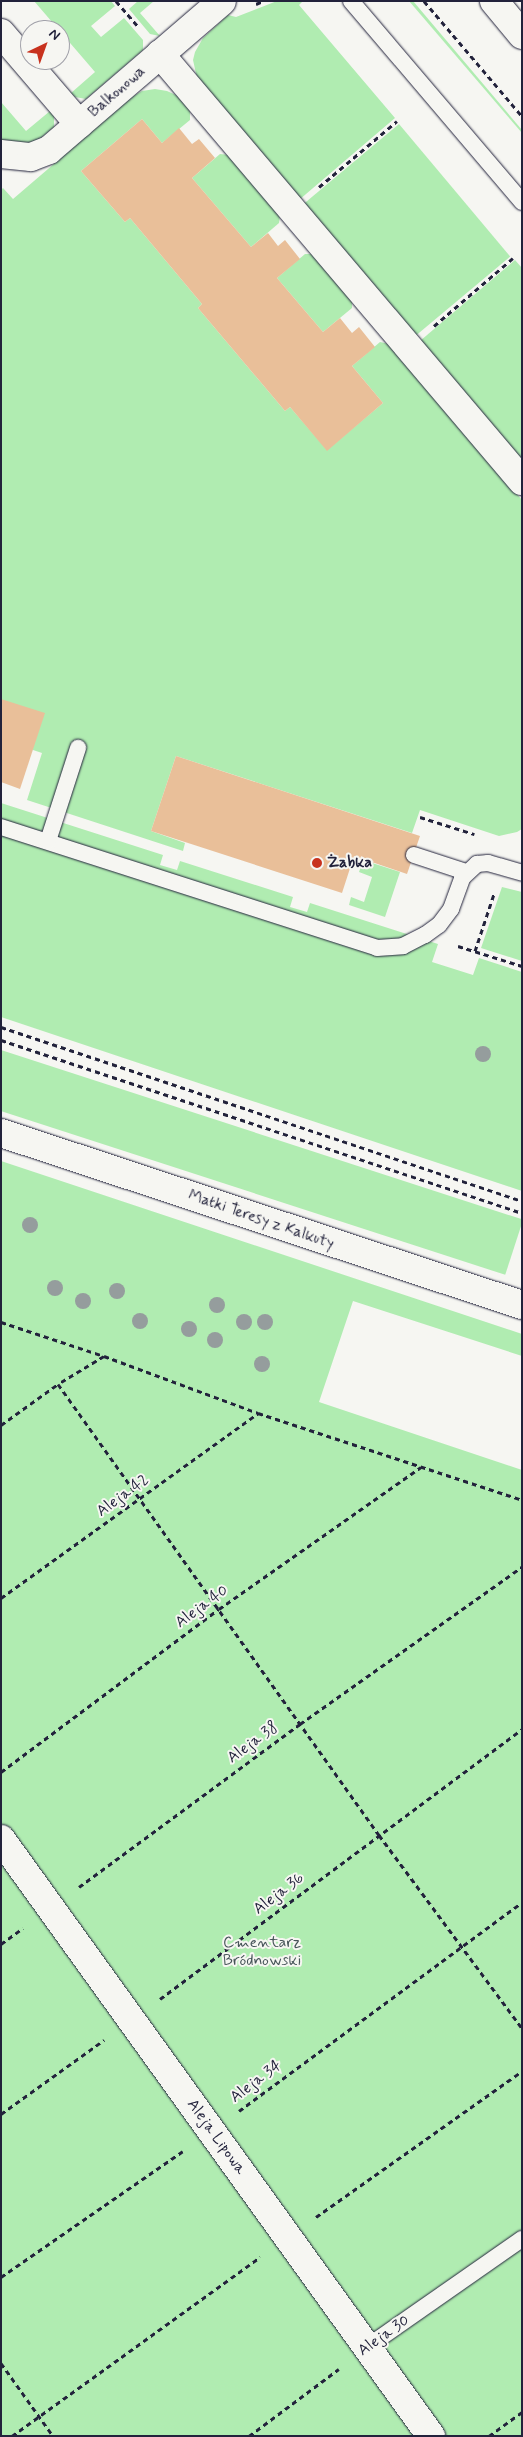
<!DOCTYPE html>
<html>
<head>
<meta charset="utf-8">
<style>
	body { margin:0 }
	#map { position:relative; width:523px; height:2437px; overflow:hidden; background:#f6f6f2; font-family:Mynerve,sans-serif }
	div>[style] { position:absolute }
	.green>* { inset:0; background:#b0ecb1; transform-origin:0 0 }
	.building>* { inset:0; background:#e9bf99 }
	.path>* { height:3px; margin-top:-1.5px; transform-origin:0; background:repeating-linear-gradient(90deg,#22223b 0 5px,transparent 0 9px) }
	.roads { filter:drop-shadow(0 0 1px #22223b) drop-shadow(0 0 1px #22223b) }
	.lane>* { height:16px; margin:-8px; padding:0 8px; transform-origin:8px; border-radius:8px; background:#f6f6f2 }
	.street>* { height:28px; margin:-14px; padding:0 14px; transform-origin:14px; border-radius:14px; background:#f6f6f2 }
	.secondary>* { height:28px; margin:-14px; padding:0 14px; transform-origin:14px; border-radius:14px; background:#f6f6f2 }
	.trees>* { width:16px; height:16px; margin:-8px; border-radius:50%; background:#959d9d }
	.dots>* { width:14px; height:14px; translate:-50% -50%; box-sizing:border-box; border:2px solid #f6f6f2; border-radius:50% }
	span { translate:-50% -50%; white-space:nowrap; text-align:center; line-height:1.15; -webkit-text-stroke:4px #f6f6f2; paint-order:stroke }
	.street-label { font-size:16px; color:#22223b }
	.poi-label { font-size:16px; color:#22223b; font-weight:700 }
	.left { translate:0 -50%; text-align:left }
	.park-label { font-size:16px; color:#465458 }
	.frame { position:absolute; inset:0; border:2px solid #22223b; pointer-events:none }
	.north { position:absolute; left:20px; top:20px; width:50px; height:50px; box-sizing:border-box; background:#f6f6f2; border:1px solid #a1a1a9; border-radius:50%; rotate:42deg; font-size:14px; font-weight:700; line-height:20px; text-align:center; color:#22223b }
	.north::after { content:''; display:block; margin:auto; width:18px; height:22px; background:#c8321e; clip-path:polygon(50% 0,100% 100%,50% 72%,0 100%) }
</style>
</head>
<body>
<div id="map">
	<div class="green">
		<i style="clip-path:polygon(34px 1px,111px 1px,115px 6px,91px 26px,101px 37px,124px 18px,143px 40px,143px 50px,86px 99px,75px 97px,71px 93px,95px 72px)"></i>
		<i style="clip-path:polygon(138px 1px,154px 1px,140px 13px,160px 36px,150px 34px,129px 9px)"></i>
		<i style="clip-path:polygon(277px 1px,303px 1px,299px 5px,395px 118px,299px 200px,197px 78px,193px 60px,195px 52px,203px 38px,228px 15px,236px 17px)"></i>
		<i style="clip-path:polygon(409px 1px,413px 1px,522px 130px,522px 133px)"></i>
		<i style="clip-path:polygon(155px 89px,167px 91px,178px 96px,190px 110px,190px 120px,162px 143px,142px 119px,81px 171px,125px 222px,130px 218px,202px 304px,198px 308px,285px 411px,290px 407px,327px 450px,383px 403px,352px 366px,380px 342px,389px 344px,522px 500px,522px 829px,517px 832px,499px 836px,420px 810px,412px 833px,176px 756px,151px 831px,185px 843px,183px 851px,27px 800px,42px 753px,33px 750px,1px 699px,1px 190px,3px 188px,13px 199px,132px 97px,142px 91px)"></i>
		<i style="clip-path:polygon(1px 102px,26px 131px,50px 111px,54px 116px,54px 127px,37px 141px,28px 145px,1px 141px)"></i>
		<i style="left:399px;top:124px;width:173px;height:125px;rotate:50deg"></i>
		<i style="clip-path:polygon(220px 154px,229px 155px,280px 215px,279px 223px,251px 247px,192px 178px)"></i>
		<i style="clip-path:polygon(305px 254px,313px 254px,352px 300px,352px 308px,323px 332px,277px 278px)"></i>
		<i style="clip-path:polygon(515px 260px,522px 268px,522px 461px,420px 341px)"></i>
		<i style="clip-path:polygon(1px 803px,163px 855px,160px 865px,177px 870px,180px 861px,293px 897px,290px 907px,307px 912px,310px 903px,438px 944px,432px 962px,473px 975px,479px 958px,522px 972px,522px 1191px,1px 1017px)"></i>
		<i style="clip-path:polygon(363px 860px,400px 872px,385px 917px,349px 905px,351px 897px,364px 902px,372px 877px,359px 872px)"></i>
		<i style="clip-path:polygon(502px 887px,522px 892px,522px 961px,481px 948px)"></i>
		<i style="left:1px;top:1050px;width:549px;height:58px;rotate:18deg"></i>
		<i style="clip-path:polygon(1px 1161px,522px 1334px,522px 1356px,353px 1301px,319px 1402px,522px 1470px,522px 2436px,1px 2436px)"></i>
	</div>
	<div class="building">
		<i style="clip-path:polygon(142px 119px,162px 143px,179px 128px,192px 144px,199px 139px,215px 158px,192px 178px,251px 247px,268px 233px,278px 246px,285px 240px,300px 259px,277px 278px,323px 332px,340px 318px,352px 333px,359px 327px,375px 347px,352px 366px,383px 403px,327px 451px,290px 407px,285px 411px,198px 308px,202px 304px,130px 218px,125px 222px,81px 171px)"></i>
		<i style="clip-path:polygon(1px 699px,45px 713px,20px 789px,1px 782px)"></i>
		<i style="clip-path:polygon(176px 756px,420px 836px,407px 874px,354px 856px,342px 893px,151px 831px)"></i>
	</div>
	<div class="path">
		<i style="left:116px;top:1px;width:35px;rotate:49deg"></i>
		<i style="left:424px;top:1px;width:151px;rotate:49.6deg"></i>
		<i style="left:256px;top:4px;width:8px;rotate:-23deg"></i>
		<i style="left:319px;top:187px;width:102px;rotate:-40.2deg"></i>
		<i style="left:434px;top:326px;width:104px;rotate:-40.7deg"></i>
		<i style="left:420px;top:817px;width:57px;rotate:17.5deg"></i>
		<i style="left:458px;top:946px;width:67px;rotate:17.4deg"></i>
		<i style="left:475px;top:951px;width:60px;rotate:-71.6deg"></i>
		<i style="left:1px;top:1027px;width:549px;rotate:18.47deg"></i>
		<i style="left:1px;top:1040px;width:549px;rotate:18.37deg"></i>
		<i style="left:1px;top:1322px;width:108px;rotate:18.3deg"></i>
		<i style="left:104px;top:1356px;width:164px;rotate:20.3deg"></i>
		<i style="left:258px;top:1413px;width:278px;rotate:18.2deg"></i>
		<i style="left:104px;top:1356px;width:54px;rotate:148.7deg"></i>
		<i style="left:58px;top:1384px;width:554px;rotate:54.56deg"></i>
		<i style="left:379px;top:1835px;width:240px;rotate:53.5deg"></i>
		<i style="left:1px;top:1425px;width:70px;rotate:-35.7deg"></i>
		<i style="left:1px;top:1598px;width:317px;rotate:-35.7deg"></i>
		<i style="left:1px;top:1772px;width:272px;rotate:-36.8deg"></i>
		<i style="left:219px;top:1609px;width:247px;rotate:-35.1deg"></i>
		<i style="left:79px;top:1887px;width:275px;rotate:-36.4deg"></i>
		<i style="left:300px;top:1724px;width:272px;rotate:-35.3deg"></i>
		<i style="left:1px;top:1944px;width:27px;rotate:-36deg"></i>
		<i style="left:160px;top:1999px;width:452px;rotate:-36.7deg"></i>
		<i style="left:239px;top:2111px;width:352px;rotate:-36.4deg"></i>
		<i style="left:1px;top:2114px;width:127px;rotate:-35.7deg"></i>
		<i style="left:316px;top:2217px;width:252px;rotate:-35.3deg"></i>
		<i style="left:1px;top:2277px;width:221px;rotate:-34.7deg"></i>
		<i style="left:1px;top:2363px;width:90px;rotate:54.5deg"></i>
		<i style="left:12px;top:2436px;width:306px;rotate:-35.8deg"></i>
		<i style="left:249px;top:2436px;width:112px;rotate:-36.7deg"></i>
		<i style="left:489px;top:2436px;width:41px;rotate:-36deg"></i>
	</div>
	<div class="roads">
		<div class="lane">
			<i style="left:351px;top:1px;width:264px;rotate:49.6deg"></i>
			<i style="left:1px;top:827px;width:395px;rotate:17.8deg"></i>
			<i style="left:377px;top:948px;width:26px;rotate:-4deg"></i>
			<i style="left:403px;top:946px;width:25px;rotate:-27deg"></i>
			<i style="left:425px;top:935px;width:17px;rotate:-36deg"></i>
			<i style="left:439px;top:925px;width:20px;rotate:-53deg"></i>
			<i style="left:451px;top:909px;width:33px;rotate:-70deg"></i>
			<i style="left:462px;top:878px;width:21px;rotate:-43deg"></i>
			<i style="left:477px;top:864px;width:11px;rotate:-5deg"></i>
			<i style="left:488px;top:863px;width:35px;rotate:16deg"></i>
			<i style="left:48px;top:841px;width:98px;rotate:-72.1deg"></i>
			<i style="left:414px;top:855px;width:55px;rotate:18.1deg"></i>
			<i style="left:367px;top:2347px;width:189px;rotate:-34.9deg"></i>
		</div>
		<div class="street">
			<i style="left:494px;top:1px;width:44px;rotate:50.5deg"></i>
			<i style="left:1px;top:33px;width:120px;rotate:49.4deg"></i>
			<i style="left:160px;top:54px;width:560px;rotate:49.71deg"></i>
			<i style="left:1px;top:154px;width:30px;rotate:6deg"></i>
			<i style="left:31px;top:157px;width:19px;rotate:-21deg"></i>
			<i style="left:49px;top:150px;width:228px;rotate:-40.7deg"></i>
			<i style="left:1px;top:1839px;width:736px;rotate:54.24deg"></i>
		</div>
		<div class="secondary">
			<i style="left:1px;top:1133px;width:549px;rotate:18.27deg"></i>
		</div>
	</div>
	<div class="trees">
		<i style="left:483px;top:1054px"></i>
		<i style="left:30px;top:1225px"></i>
		<i style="left:55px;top:1288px"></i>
		<i style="left:117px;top:1291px"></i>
		<i style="left:83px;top:1301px"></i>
		<i style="left:217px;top:1305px"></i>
		<i style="left:140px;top:1321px"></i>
		<i style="left:244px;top:1322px"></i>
		<i style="left:265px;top:1322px"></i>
		<i style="left:189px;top:1329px"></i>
		<i style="left:215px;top:1340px"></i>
		<i style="left:262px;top:1364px"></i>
	</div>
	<div class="dots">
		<i style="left:317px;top:863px;background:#c8321e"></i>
	</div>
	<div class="street-label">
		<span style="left:117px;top:92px;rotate:-41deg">Balkonowa</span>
		<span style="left:261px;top:1220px;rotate:19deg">Matki Teresy z Kalkuty</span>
		<span style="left:123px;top:1496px;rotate:-36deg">Aleja 42</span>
		<span style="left:202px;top:1607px;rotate:-36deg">Aleja 40</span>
		<span style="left:253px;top:1743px;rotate:-36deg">Aleja 38</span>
		<span style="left:279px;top:1894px;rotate:-37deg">Aleja 36</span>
		<span style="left:256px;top:2082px;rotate:-37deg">Aleja 34</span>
		<span style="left:216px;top:2137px;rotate:54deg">Aleja Lipowa</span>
		<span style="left:384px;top:2336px;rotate:-35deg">Aleja 30</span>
	</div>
	<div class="poi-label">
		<span class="left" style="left:327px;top:863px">Żabka</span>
	</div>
	<div class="park-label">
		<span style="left:262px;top:1952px">Cmentarz<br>Bródnowski</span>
	</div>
	<div class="frame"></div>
	<div class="north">N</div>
</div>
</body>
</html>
